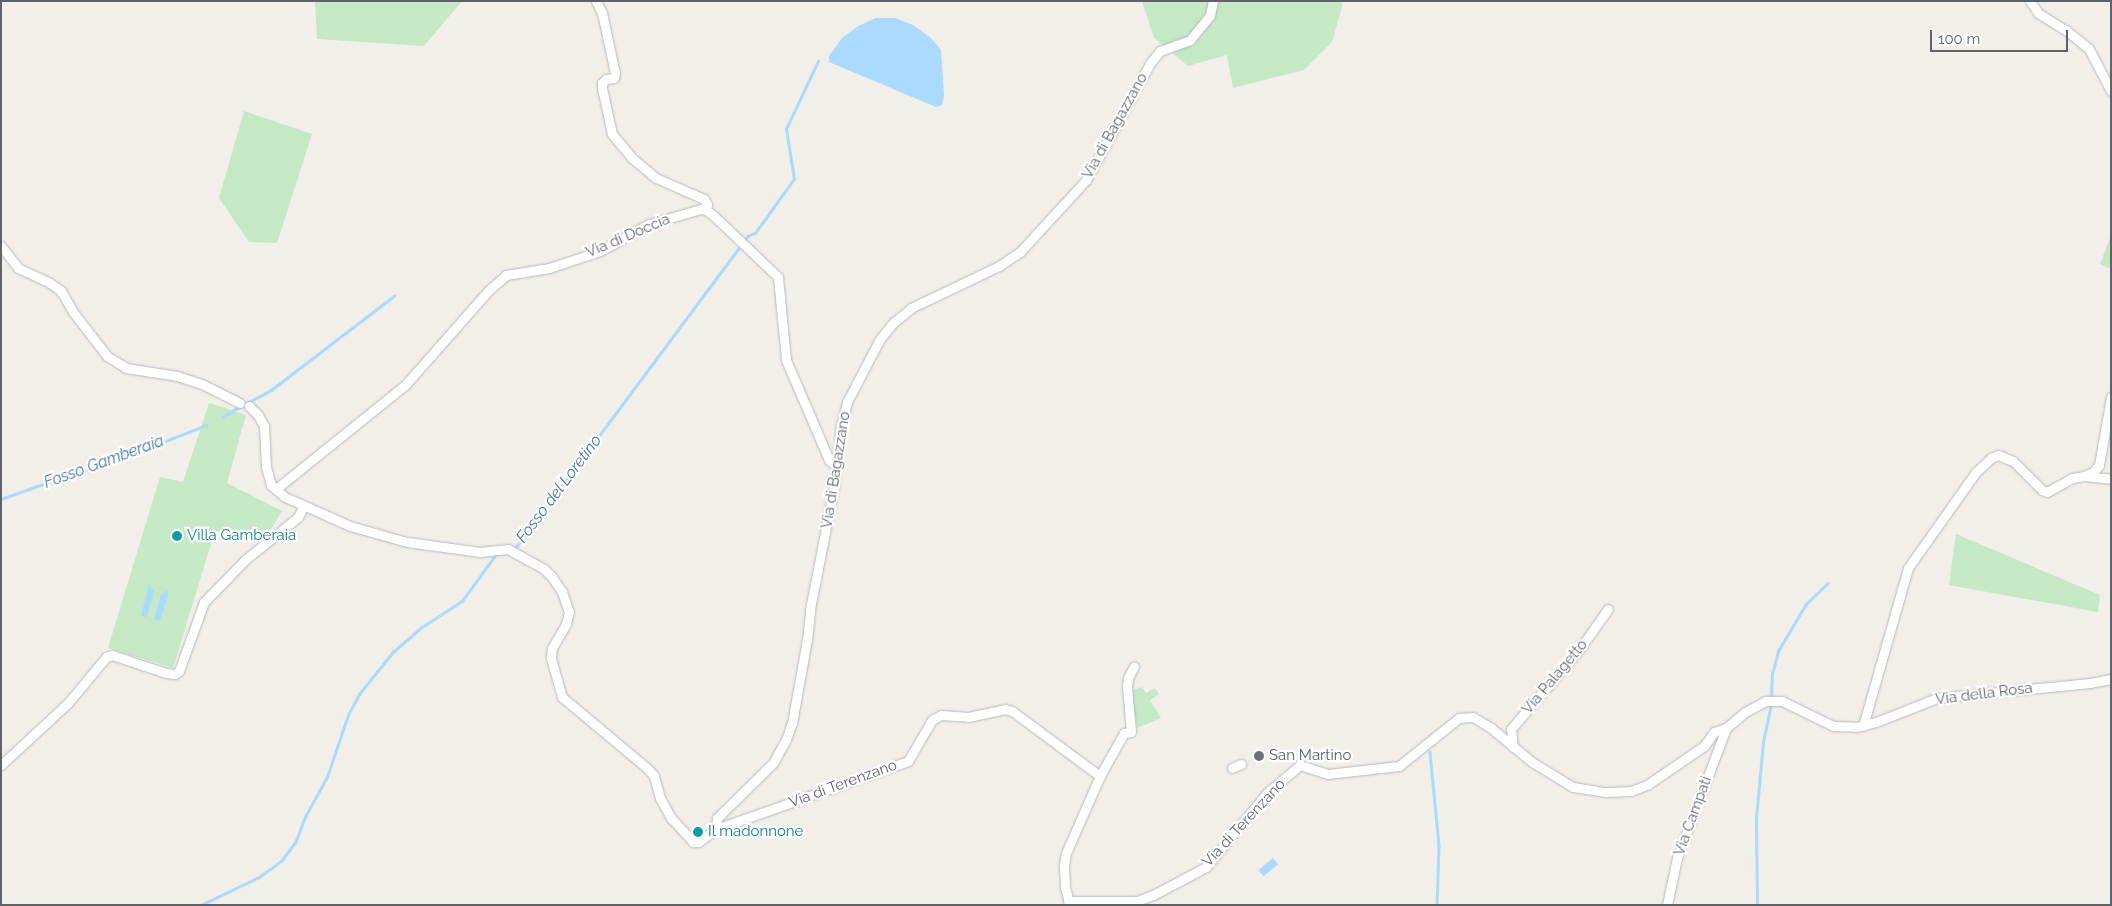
<!DOCTYPE html>
<html>
<head>
<meta charset="utf-8">
<style>
	body { margin:0 }
	#map { position:relative; width:2112px; height:906px; overflow:hidden; background:#f1efe8; font-family:Raleway,sans-serif }
	div>[style] { position:absolute }
	.green>* { inset:0; background:#c5e8c5 }
	.water>* { inset:0; background:#aadaff; transform-origin:0 0 }
	.stream>* { height:2.5px; margin:-1.25px; padding:0 1.25px; transform-origin:1.25px; border-radius:1.25px; background:#aadaff }
	.roads { filter:drop-shadow(0 0 1px #b5b8bc) drop-shadow(0 0 1px #b5b8bc) }
	.minor>* { height:9px; margin:-4.5px; padding:0 4.5px; transform-origin:4.5px; border-radius:4.5px; background:#fff }
	.dots>* { width:14px; height:14px; translate:-50% -50%; box-sizing:border-box; border:2px solid #fff; border-radius:50% }
	span { translate:-50% -50%; white-space:nowrap; text-align:center; line-height:1.15; -webkit-text-stroke:4.5px #fff; paint-order:stroke }
	.street-label { font-size:15px; color:#5f6368 }
	.culture-label { font-size:15px; color:#0d838f }
	.left { translate:0 -50%; text-align:left }
	.worship-label { font-size:15px; color:#5b616d }
	.water-label { font-size:16px; color:#4174aa; font-style:italic }
	.frame { position:absolute; inset:0; border:2px solid #5f6368; pointer-events:none }
	.scale { position:absolute; left:1930px; top:30px; width:138px; height:22px; box-sizing:border-box; border:2px solid #5f6368; border-top:0; padding-left:6px; font-size:15px; line-height:18px; white-space:nowrap; color:#5f6368; -webkit-text-stroke:4px #fff; paint-order:stroke }
</style>
</head>
<body>
<div id="map">
	<div class="green">
		<i style="clip-path:polygon(315px 1px,462px 1px,424px 46px,317px 39px)"></i>
		<i style="clip-path:polygon(1142px 1px,1341px 1px,1342px 7px,1332px 42px,1304px 70px,1233px 88px,1227px 55px,1188px 66px,1154px 38px)"></i>
		<i style="clip-path:polygon(244px 111px,312px 134px,277px 243px,249px 242px,219px 198px)"></i>
		<i style="clip-path:polygon(2111px 235px,2111px 269px,2100px 264px)"></i>
		<i style="clip-path:polygon(209px 403px,246px 415px,227px 483px,282px 511px,270px 531px,258px 541px,215px 531px,173px 668px,108px 648px,160px 477px,183px 482px)"></i>
		<i style="clip-path:polygon(1956px 534px,2100px 595px,2098px 612px,1949px 585px)"></i>
		<i style="clip-path:polygon(1142px 687px,1146px 693px,1155px 688px,1159px 694px,1150px 700px,1161px 718px,1137px 728px,1131px 691px)"></i>
	</div>
	<div class="water">
		<i style="clip-path:polygon(876px 18px,895px 18px,913px 25px,931px 38px,941px 50px,944px 95px,942px 105px,936px 107px,829px 62px,829px 56px,842px 38px,858px 26px)"></i>
		<i style="clip-path:polygon(149px 585px,154px 592px,147px 617px,141px 616px)"></i>
		<i style="clip-path:polygon(167px 591px,169px 591px,160px 621px,154px 619px,161px 594px)"></i>
		<i style="left:1273px;top:858px;width:8px;height:19px;rotate:50deg"></i>
	</div>
	<div class="stream">
		<i style="left:223px;top:416px;width:55px;rotate:-28.4deg"></i>
		<i style="left:271px;top:390px;width:155px;rotate:-37.4deg"></i>
		<i style="left:1px;top:499px;width:83px;rotate:-19.7deg"></i>
		<i style="left:79px;top:471px;width:21px;rotate:-11deg"></i>
		<i style="left:100px;top:467px;width:19px;rotate:-36deg"></i>
		<i style="left:115px;top:456px;width:25px;rotate:-11deg"></i>
		<i style="left:140px;top:451px;width:71px;rotate:-21.5deg"></i>
		<i style="left:512px;top:548px;width:4px;rotate:-14deg"></i>
		<i style="left:516px;top:547px;width:388px;rotate:-53.3deg"></i>
		<i style="left:748px;top:236px;width:8px;rotate:-23deg"></i>
		<i style="left:755px;top:233px;width:67px;rotate:-54.2deg"></i>
		<i style="left:794px;top:179px;width:51px;rotate:-99.1deg"></i>
		<i style="left:786px;top:129px;width:75px;rotate:-64.8deg"></i>
		<i style="left:1771px;top:699px;width:25px;rotate:-88deg"></i>
		<i style="left:1772px;top:674px;width:24px;rotate:-75deg"></i>
		<i style="left:1778px;top:651px;width:55px;rotate:-59.2deg"></i>
		<i style="left:1806px;top:604px;width:30px;rotate:-44deg"></i>
		<i style="left:1430px;top:752px;width:94px;rotate:84.5deg"></i>
		<i style="left:1439px;top:846px;width:59px;rotate:91.9deg"></i>
		<i style="left:201px;top:905px;width:64px;rotate:-25.8deg"></i>
		<i style="left:259px;top:877px;width:29px;rotate:-36deg"></i>
		<i style="left:282px;top:860px;width:21px;rotate:-53deg"></i>
		<i style="left:295px;top:843px;width:30px;rotate:-69deg"></i>
		<i style="left:306px;top:815px;width:43px;rotate:-61.1deg"></i>
		<i style="left:327px;top:777px;width:65px;rotate:-71.3deg"></i>
		<i style="left:348px;top:715px;width:24px;rotate:-62deg"></i>
		<i style="left:359px;top:694px;width:54px;rotate:-51deg"></i>
		<i style="left:393px;top:652px;width:38px;rotate:-41deg"></i>
		<i style="left:422px;top:627px;width:48px;rotate:-33deg"></i>
		<i style="left:462px;top:601px;width:58px;rotate:-54.1deg"></i>
		<i style="left:1757px;top:905px;width:87px;rotate:-90.7deg"></i>
		<i style="left:1756px;top:818px;width:76px;rotate:-84.7deg"></i>
		<i style="left:1763px;top:742px;width:39px;rotate:-78deg"></i>
	</div>
	<div class="roads">
		<div class="minor">
			<i style="left:596px;top:1px;width:13px;rotate:63deg"></i>
			<i style="left:602px;top:13px;width:61px;rotate:77.8deg"></i>
			<i style="left:615px;top:73px;width:5px;rotate:101deg"></i>
			<i style="left:614px;top:78px;width:8px;rotate:173deg"></i>
			<i style="left:606px;top:79px;width:6px;rotate:135deg"></i>
			<i style="left:602px;top:83px;width:5px;rotate:90deg"></i>
			<i style="left:602px;top:88px;width:47px;rotate:77.7deg"></i>
			<i style="left:612px;top:134px;width:31px;rotate:50deg"></i>
			<i style="left:632px;top:158px;width:31px;rotate:40deg"></i>
			<i style="left:656px;top:178px;width:52px;rotate:23.6deg"></i>
			<i style="left:704px;top:199px;width:6px;rotate:59deg"></i>
			<i style="left:707px;top:204px;width:6px;rotate:99deg"></i>
			<i style="left:2030px;top:1px;width:14px;rotate:56deg"></i>
			<i style="left:2038px;top:13px;width:34px;rotate:32deg"></i>
			<i style="left:2067px;top:31px;width:28px;rotate:39deg"></i>
			<i style="left:2089px;top:49px;width:47px;rotate:62.4deg"></i>
			<i style="left:1px;top:246px;width:28px;rotate:52deg"></i>
			<i style="left:18px;top:268px;width:35px;rotate:25deg"></i>
			<i style="left:50px;top:283px;width:14px;rotate:36deg"></i>
			<i style="left:61px;top:291px;width:24px;rotate:60deg"></i>
			<i style="left:73px;top:312px;width:56px;rotate:52.3deg"></i>
			<i style="left:107px;top:356px;width:22px;rotate:32deg"></i>
			<i style="left:126px;top:368px;width:52px;rotate:8.9deg"></i>
			<i style="left:177px;top:376px;width:28px;rotate:18deg"></i>
			<i style="left:204px;top:385px;width:40px;rotate:26.6deg"></i>
			<i style="left:249px;top:406px;width:13px;rotate:45deg"></i>
			<i style="left:258px;top:415px;width:13px;rotate:61deg"></i>
			<i style="left:264px;top:426px;width:41px;rotate:87.2deg"></i>
			<i style="left:266px;top:467px;width:19px;rotate:74deg"></i>
			<i style="left:271px;top:485px;width:18px;rotate:41deg"></i>
			<i style="left:285px;top:497px;width:71px;rotate:24deg"></i>
			<i style="left:350px;top:526px;width:59px;rotate:15.7deg"></i>
			<i style="left:407px;top:542px;width:74px;rotate:7.8deg"></i>
			<i style="left:480px;top:552px;width:28px;rotate:-6deg"></i>
			<i style="left:508px;top:549px;width:41px;rotate:29.1deg"></i>
			<i style="left:544px;top:569px;width:11px;rotate:45deg"></i>
			<i style="left:552px;top:577px;width:18px;rotate:56deg"></i>
			<i style="left:562px;top:592px;width:21px;rotate:71deg"></i>
			<i style="left:569px;top:612px;width:12px;rotate:104deg"></i>
			<i style="left:566px;top:624px;width:28px;rotate:120deg"></i>
			<i style="left:552px;top:648px;width:10px;rotate:96deg"></i>
			<i style="left:551px;top:658px;width:41px;rotate:74.2deg"></i>
			<i style="left:562px;top:697px;width:112px;rotate:39.9deg"></i>
			<i style="left:648px;top:769px;width:9px;rotate:49deg"></i>
			<i style="left:654px;top:776px;width:23px;rotate:75deg"></i>
			<i style="left:660px;top:798px;width:23px;rotate:61deg"></i>
			<i style="left:671px;top:818px;width:33px;rotate:47deg"></i>
			<i style="left:693px;top:842px;width:5px"></i>
			<i style="left:698px;top:842px;width:22px;rotate:-36deg"></i>
			<i style="left:716px;top:829px;width:204px;rotate:-19.5deg"></i>
			<i style="left:908px;top:761px;width:48px;rotate:-59.7deg"></i>
			<i style="left:932px;top:720px;width:10px;rotate:-29deg"></i>
			<i style="left:941px;top:715px;width:27px;rotate:4deg"></i>
			<i style="left:968px;top:717px;width:38px;rotate:-12deg"></i>
			<i style="left:1005px;top:709px;width:7px;rotate:16deg"></i>
			<i style="left:1012px;top:711px;width:109px;rotate:36.5deg"></i>
			<i style="left:2084px;top:476px;width:10px;rotate:-24deg"></i>
			<i style="left:2093px;top:472px;width:9px;rotate:-49deg"></i>
			<i style="left:2099px;top:465px;width:69px;rotate:-80deg"></i>
			<i style="left:276px;top:489px;width:167px;rotate:-38.9deg"></i>
			<i style="left:406px;top:384px;width:125px;rotate:-48.6deg"></i>
			<i style="left:489px;top:290px;width:23px;rotate:-41deg"></i>
			<i style="left:506px;top:275px;width:44px;rotate:-9.2deg"></i>
			<i style="left:549px;top:268px;width:54px;rotate:-18.4deg"></i>
			<i style="left:600px;top:251px;width:56px;rotate:-28.9deg"></i>
			<i style="left:649px;top:224px;width:54px;rotate:-16.1deg"></i>
			<i style="left:701px;top:209px;width:5px;rotate:11deg"></i>
			<i style="left:706px;top:210px;width:10px;rotate:37deg"></i>
			<i style="left:714px;top:216px;width:88px;rotate:43.6deg"></i>
			<i style="left:778px;top:277px;width:83px;rotate:84.5deg"></i>
			<i style="left:786px;top:360px;width:109px;rotate:66.7deg"></i>
			<i style="left:829px;top:460px;width:9px;rotate:41deg"></i>
			<i style="left:1863px;top:726px;width:164px;rotate:-74.1deg"></i>
			<i style="left:1908px;top:568px;width:118px;rotate:-54.7deg"></i>
			<i style="left:1976px;top:472px;width:21px;rotate:-43deg"></i>
			<i style="left:1991px;top:458px;width:8px;rotate:-23deg"></i>
			<i style="left:1998px;top:455px;width:16px;rotate:22deg"></i>
			<i style="left:2013px;top:461px;width:41px;rotate:45deg"></i>
			<i style="left:2042px;top:490px;width:5px;rotate:22deg"></i>
			<i style="left:2047px;top:492px;width:29px;rotate:-29deg"></i>
			<i style="left:2072px;top:478px;width:12px;rotate:-9deg"></i>
			<i style="left:2084px;top:476px;width:27px;rotate:6deg"></i>
			<i style="left:1513px;top:747px;width:18px;rotate:-96deg"></i>
			<i style="left:1511px;top:729px;width:104px;rotate:-49.3deg"></i>
			<i style="left:1579px;top:650px;width:50px;rotate:-54.7deg"></i>
			<i style="left:1px;top:765px;width:91px;rotate:-42.8deg"></i>
			<i style="left:68px;top:703px;width:60px;rotate:-50.4deg"></i>
			<i style="left:106px;top:657px;width:6px;rotate:-18deg"></i>
			<i style="left:112px;top:655px;width:57px;rotate:18.4deg"></i>
			<i style="left:166px;top:673px;width:9px;rotate:6deg"></i>
			<i style="left:175px;top:674px;width:5px;rotate:-37deg"></i>
			<i style="left:179px;top:671px;width:73px;rotate:-70.1deg"></i>
			<i style="left:204px;top:602px;width:60px;rotate:-45.7deg"></i>
			<i style="left:246px;top:559px;width:67px;rotate:-38.9deg"></i>
			<i style="left:298px;top:517px;width:11px;rotate:-63deg"></i>
			<i style="left:1232px;top:768px;width:10px;rotate:-24deg"></i>
			<i style="left:716px;top:829px;width:11px;rotate:-85deg"></i>
			<i style="left:717px;top:818px;width:78px;rotate:-44.5deg"></i>
			<i style="left:773px;top:763px;width:26px;rotate:-61deg"></i>
			<i style="left:786px;top:740px;width:18px;rotate:-71deg"></i>
			<i style="left:792px;top:723px;width:84px;rotate:-79.8deg"></i>
			<i style="left:807px;top:640px;width:36px;rotate:-84deg"></i>
			<i style="left:811px;top:604px;width:119px;rotate:-78.9deg"></i>
			<i style="left:834px;top:487px;width:62px;rotate:-83.6deg"></i>
			<i style="left:841px;top:425px;width:24px;rotate:-75deg"></i>
			<i style="left:847px;top:402px;width:71px;rotate:-62.4deg"></i>
			<i style="left:880px;top:339px;width:22px;rotate:-51deg"></i>
			<i style="left:894px;top:322px;width:22px;rotate:-39deg"></i>
			<i style="left:911px;top:308px;width:98px;rotate:-25.5deg"></i>
			<i style="left:999px;top:266px;width:25px;rotate:-34deg"></i>
			<i style="left:1020px;top:252px;width:98px;rotate:-47.5deg"></i>
			<i style="left:1086px;top:180px;width:135px;rotate:-61.2deg"></i>
			<i style="left:1151px;top:62px;width:14px;rotate:-51deg"></i>
			<i style="left:1160px;top:51px;width:32px;rotate:-20deg"></i>
			<i style="left:1190px;top:40px;width:32px;rotate:-51deg"></i>
			<i style="left:1210px;top:15px;width:14px;rotate:-78deg"></i>
			<i style="left:1068px;top:901px;width:69px"></i>
			<i style="left:1137px;top:901px;width:17px;rotate:-21deg"></i>
			<i style="left:1153px;top:895px;width:60px;rotate:-27.8deg"></i>
			<i style="left:1206px;top:867px;width:96px;rotate:-50.5deg"></i>
			<i style="left:1267px;top:793px;width:43px;rotate:-40.3deg"></i>
			<i style="left:1300px;top:765px;width:29px;rotate:18deg"></i>
			<i style="left:1328px;top:774px;width:71px;rotate:-6.4deg"></i>
			<i style="left:1399px;top:766px;width:77px;rotate:-38.7deg"></i>
			<i style="left:1459px;top:718px;width:14px;rotate:-4deg"></i>
			<i style="left:1473px;top:717px;width:21px;rotate:31deg"></i>
			<i style="left:1491px;top:728px;width:53px;rotate:39.7deg"></i>
			<i style="left:1532px;top:762px;width:48px;rotate:31.4deg"></i>
			<i style="left:1573px;top:787px;width:33px;rotate:9deg"></i>
			<i style="left:1606px;top:792px;width:25px;rotate:-2deg"></i>
			<i style="left:1631px;top:791px;width:17px;rotate:-21deg"></i>
			<i style="left:1647px;top:785px;width:69px;rotate:-34.4deg"></i>
			<i style="left:1704px;top:746px;width:17px;rotate:-54deg"></i>
			<i style="left:1714px;top:732px;width:13px;rotate:-18deg"></i>
			<i style="left:1726px;top:728px;width:25px;rotate:-40deg"></i>
			<i style="left:1745px;top:712px;width:24px;rotate:-28deg"></i>
			<i style="left:1766px;top:701px;width:16px"></i>
			<i style="left:1782px;top:701px;width:57px;rotate:26.1deg"></i>
			<i style="left:1833px;top:726px;width:23px;rotate:2deg"></i>
			<i style="left:1856px;top:727px;width:21px;rotate:-14deg"></i>
			<i style="left:1876px;top:722px;width:66px;rotate:-21.5deg"></i>
			<i style="left:1937px;top:698px;width:154px;rotate:-5.6deg"></i>
			<i style="left:2090px;top:683px;width:21px;rotate:-11deg"></i>
			<i style="left:1070px;top:905px;width:19px;rotate:-106deg"></i>
			<i style="left:1065px;top:887px;width:22px;rotate:-93deg"></i>
			<i style="left:1064px;top:865px;width:12px;rotate:-81deg"></i>
			<i style="left:1066px;top:853px;width:84px;rotate:-66.2deg"></i>
			<i style="left:1100px;top:776px;width:41px;rotate:-60.9deg"></i>
			<i style="left:1120px;top:740px;width:8px;rotate:-60deg"></i>
			<i style="left:1124px;top:733px;width:7px;rotate:-8deg"></i>
			<i style="left:1131px;top:732px;width:46px;rotate:-95deg"></i>
			<i style="left:1127px;top:686px;width:8px;rotate:-83deg"></i>
			<i style="left:1128px;top:678px;width:13px;rotate:-63deg"></i>
			<i style="left:1667px;top:905px;width:48px;rotate:-78deg"></i>
			<i style="left:1677px;top:858px;width:139px;rotate:-69.3deg"></i>
		</div>
	</div>
	<div class="dots">
		<i style="left:177px;top:536px;background:#0f9aa8"></i>
		<i style="left:1259px;top:756px;background:#6b7280"></i>
		<i style="left:698px;top:832px;background:#0f9aa8"></i>
	</div>
	<div class="street-label">
		<span style="left:1115px;top:126px;rotate:-61deg">Via di Bagazzano</span>
		<span style="left:628px;top:236px;rotate:-23deg">Via di Doccia</span>
		<span style="left:836px;top:470px;rotate:-81deg">Via di Bagazzano</span>
		<span style="left:1555px;top:677px;rotate:-50deg">Via Palagetto</span>
		<span style="left:1984px;top:694px;rotate:-7deg">Via della Rosa</span>
		<span style="left:843px;top:784px;rotate:-20deg">Via di Terenzano</span>
		<span style="left:1693px;top:816px;rotate:-70deg">Via Campati</span>
		<span style="left:1244px;top:823px;rotate:-47deg">Via di Terenzano</span>
	</div>
	<div class="culture-label">
		<span class="left" style="left:187px;top:536px">Villa Gamberaia</span>
		<span class="left" style="left:708px;top:832px">Il madonnone</span>
	</div>
	<div class="worship-label">
		<span class="left" style="left:1269px;top:756px">San Martino</span>
	</div>
	<div class="water-label">
		<span style="left:104px;top:462px;rotate:-20deg">Fosso Gamberaia</span>
		<span style="left:559px;top:489px;rotate:-53deg">Fosso del Loretino</span>
	</div>
	<div class="frame"></div>
	<div class="scale">100 m</div>
</div>
</body>
</html>
